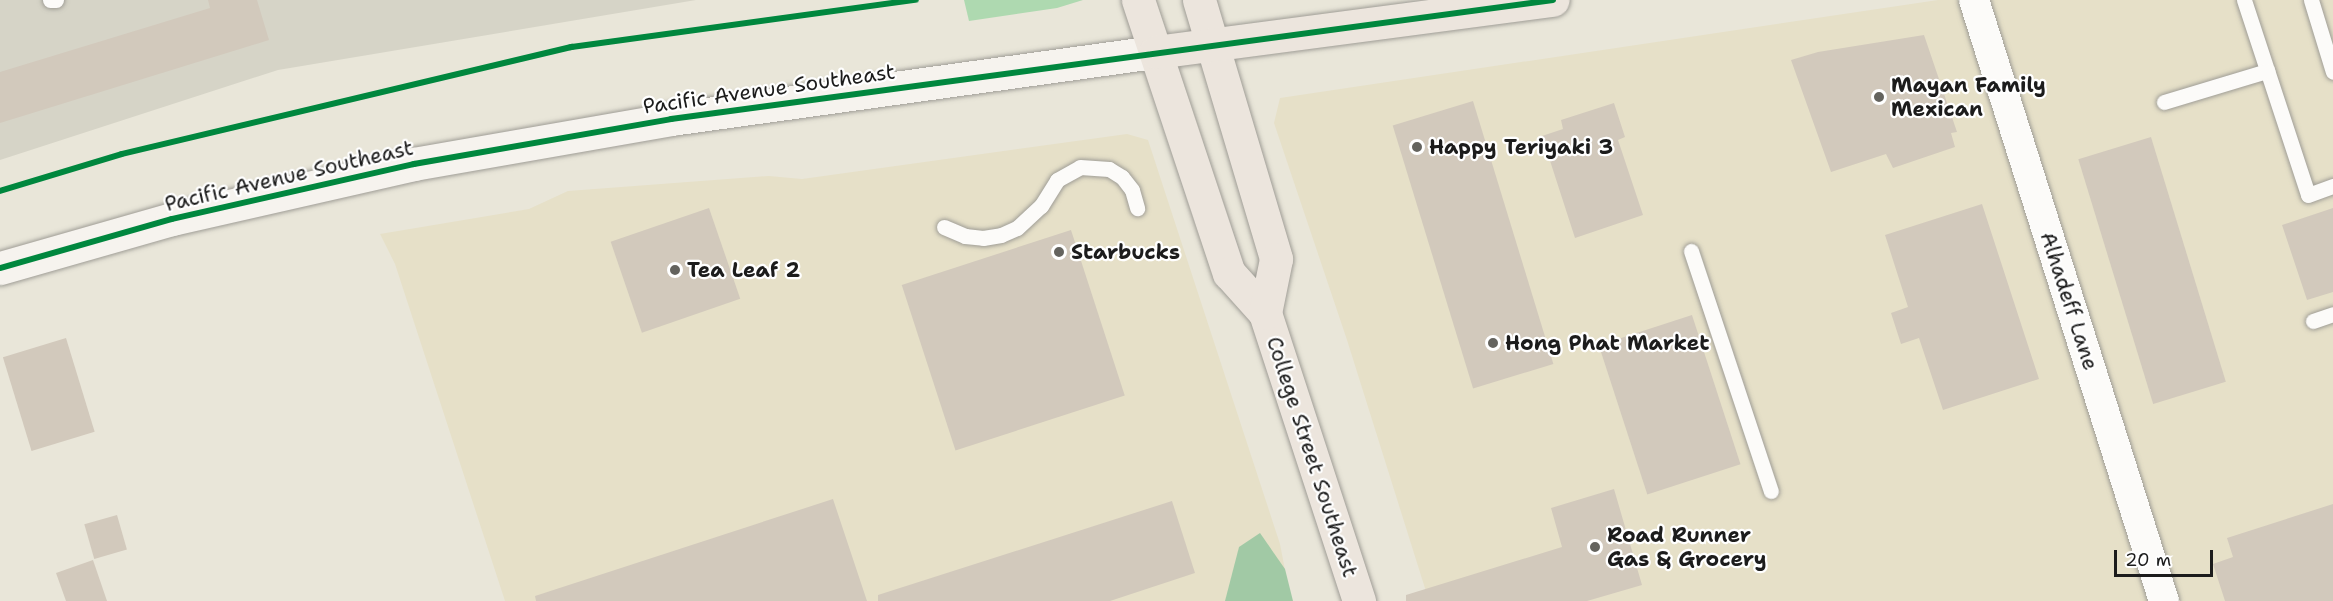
<!DOCTYPE html>
<html>
<head>
<meta charset="utf-8">
<style>
	body { margin:0 }
	#map { position:relative; width:2333px; height:601px; overflow:hidden; background:#e9e6d9; font-family:"Shantell Sans",sans-serif }
	div>[style] { position:absolute }
	.built>* { inset:0; background:#e6e0c8 }
	.industrial>* { inset:0; background:#d6d4c7 }
	.green>* { inset:0; background:#aed9b0 }
	.forest>* { inset:0; background:#a1c9a5 }
	.building>* { inset:0; background:#d2c9bc; transform-origin:0 0 }
	.roads { filter:drop-shadow(0 0 2px #9f9d96) drop-shadow(0 0 2px #9f9d96) }
	.lane>* { height:15px; margin:-7.5px; padding:0 7.5px; transform-origin:7.5px; border-radius:7.5px; background:#fcfbf9 }
	.street>* { height:30px; margin:-15px; padding:0 15px; transform-origin:15px; border-radius:15px; background:#fcfbf9 }
	.secondary>* { height:33px; margin:-16.5px; padding:0 16.5px; transform-origin:16.5px; border-radius:16.5px; background:#f6f3ee }
	.primary>* { height:33px; margin:-16.5px; padding:0 16.5px; transform-origin:16.5px; border-radius:16.5px; background:#ece5dd }
	.cycleway>* { height:6px; margin:-3px; padding:0 3px; transform-origin:3px; border-radius:3px; background:#00873e }
	.dots>* { width:16px; height:16px; translate:-50% -50%; box-sizing:border-box; border:3px solid #fff; border-radius:50% }
	span { translate:-50% -50%; white-space:nowrap; text-align:center; line-height:1.15; -webkit-text-stroke:4.5px #fff; paint-order:stroke }
	.poi-label { font-size:21px; color:#1c1c1c; font-weight:700 }
	.left { translate:0 -50%; text-align:left }
	.street-label { font-size:21px; color:#1c1c1c }
	.scale { position:absolute; left:2114px; top:550px; width:99px; height:27px; box-sizing:border-box; border:3px solid #1c1c1c; border-top:0; padding-left:8px; font-size:18px; line-height:21px; white-space:nowrap; color:#1c1c1c; -webkit-text-stroke:4px #fff; paint-order:stroke }
</style>
</head>
<body>
<div id="map">
	<div class="built">
		<i style="clip-path:polygon(1938px 0,2333px 0,2333px 601px,1429px 601px,1347px 340px,1274px 123px,1280px 98px)"></i>
		<i style="clip-path:polygon(1127px 134px,1148px 140px,1280px 544px,1291px 601px,505px 601px,395px 264px,380px 234px,529px 209px,568px 191px,769px 176px,802px 179px)"></i>
	</div>
	<div class="industrial">
		<i style="clip-path:polygon(0 0,696px 0,278px 70px,0 160px)"></i>
	</div>
	<div class="green">
		<i style="clip-path:polygon(964px 0,1083px 0,1057px 8px,969px 21px)"></i>
	</div>
	<div class="forest">
		<i style="clip-path:polygon(1260px 533px,1285px 569px,1293px 601px,1225px 601px,1239px 547px)"></i>
	</div>
	<div class="building">
		<i style="clip-path:polygon(208px 0,257px 0,269px 40px,0 123px,0 72px,210px 8px)"></i>
		<i style="clip-path:polygon(1924px 35px,1957px 132px,1951px 133px,1955px 147px,1893px 168px,1886px 154px,1831px 172px,1791px 60px,1818px 52px)"></i>
		<i style="left:1473px;top:101px;width:275px;height:84px;rotate:73deg"></i>
		<i style="clip-path:polygon(1614px 103px,1625px 137px,1618px 140px,1643px 215px,1575px 238px,1542px 136px,1563px 129px,1561px 120px)"></i>
		<i style="left:2151px;top:137px;width:256px;height:76px;rotate:73deg"></i>
		<i style="clip-path:polygon(1982px 204px,2039px 379px,1943px 410px,1919px 338px,1901px 344px,1891px 313px,1908px 307px,1885px 235px)"></i>
		<i style="left:709px;top:208px;width:96px;height:104px;rotate:71deg"></i>
		<i style="clip-path:polygon(2333px 208px,2333px 292px,2307px 300px,2282px 225px)"></i>
		<i style="left:1071px;top:230px;width:174px;height:178px;rotate:72deg"></i>
		<i style="left:1692px;top:315px;width:157px;height:98px;rotate:72deg"></i>
		<i style="left:66px;top:338px;width:98px;height:66px;rotate:73deg"></i>
		<i style="clip-path:polygon(1614px 489px,1642px 585px,1587px 601px,1406px 601px,1406px 595px,1562px 547px,1551px 508px)"></i>
		<i style="clip-path:polygon(833px 499px,867px 601px,536px 601px,535px 596px)"></i>
		<i style="clip-path:polygon(1172px 501px,1195px 573px,1110px 601px,878px 601px,878px 595px)"></i>
		<i style="clip-path:polygon(2333px 504px,2333px 601px,2225px 601px,2213px 564px,2233px 557px,2227px 538px)"></i>
		<i style="left:117px;top:515px;width:36px;height:34px;rotate:74deg"></i>
		<i style="clip-path:polygon(93px 560px,107px 601px,66px 601px,56px 573px)"></i>
	</div>
	<div class="roads">
		<div class="lane">
			<i style="left:50px;top:0;width:6px"></i>
			<i style="left:2244px;top:0;width:205px;rotate:71.8deg"></i>
			<i style="left:2308px;top:195px;width:27px;rotate:-20deg"></i>
			<i style="left:2311px;top:0;width:75px;rotate:73deg"></i>
			<i style="left:2164px;top:102px;width:108px;rotate:-16.8deg"></i>
			<i style="left:944px;top:227px;width:23px;rotate:23deg"></i>
			<i style="left:965px;top:236px;width:18px;rotate:6deg"></i>
			<i style="left:983px;top:238px;width:18px;rotate:-9deg"></i>
			<i style="left:1001px;top:235px;width:17px;rotate:-24deg"></i>
			<i style="left:1017px;top:228px;width:33px;rotate:-43deg"></i>
			<i style="left:1041px;top:206px;width:31px;rotate:-58deg"></i>
			<i style="left:1057px;top:180px;width:26px;rotate:-29deg"></i>
			<i style="left:1080px;top:167px;width:29px;rotate:4deg"></i>
			<i style="left:1109px;top:169px;width:15px;rotate:32deg"></i>
			<i style="left:1122px;top:177px;width:16px;rotate:52deg"></i>
			<i style="left:1132px;top:190px;width:19px;rotate:74deg"></i>
			<i style="left:1691px;top:251px;width:253px;rotate:71.6deg"></i>
			<i style="left:2313px;top:321px;width:21px;rotate:-19deg"></i>
		</div>
		<div class="street">
			<i style="left:1974px;top:0;width:630px;rotate:72.46deg"></i>
		</div>
		<div class="secondary">
			<i style="left:0;top:268px;width:179px;rotate:-15.9deg"></i>
			<i style="left:172px;top:219px;width:248px;rotate:-12.8deg"></i>
			<i style="left:414px;top:164px;width:261px;rotate:-9.9deg"></i>
			<i style="left:671px;top:119px;width:490px;rotate:-7.9deg"></i>
		</div>
		<div class="primary">
			<i style="left:1138px;top:0;width:288px;rotate:71.6deg"></i>
			<i style="left:1229px;top:273px;width:54px;rotate:48deg"></i>
			<i style="left:1265px;top:313px;width:303px;rotate:71.9deg"></i>
			<i style="left:1199px;top:0;width:270px;rotate:73.4deg"></i>
			<i style="left:1276px;top:259px;width:55px;rotate:101.5deg"></i>
			<i style="left:1156px;top:52px;width:400px;rotate:-7.5deg"></i>
		</div>
	</div>
	<div class="cycleway">
		<i style="left:0;top:191px;width:127px;rotate:-16.9deg"></i>
		<i style="left:122px;top:154px;width:462px;rotate:-13.4deg"></i>
		<i style="left:571px;top:47px;width:348px;rotate:-7.8deg"></i>
		<i style="left:0;top:268px;width:179px;rotate:-15.9deg"></i>
		<i style="left:172px;top:219px;width:248px;rotate:-12.8deg"></i>
		<i style="left:414px;top:164px;width:261px;rotate:-9.9deg"></i>
		<i style="left:671px;top:119px;width:890px;rotate:-7.68deg"></i>
	</div>
	<div class="dots">
		<i style="left:1879px;top:97px;background:#64635e"></i>
		<i style="left:1417px;top:147px;background:#64635e"></i>
		<i style="left:1059px;top:252px;background:#64635e"></i>
		<i style="left:675px;top:270px;background:#64635e"></i>
		<i style="left:1493px;top:343px;background:#64635e"></i>
		<i style="left:1595px;top:547px;background:#64635e"></i>
	</div>
	<div class="poi-label">
		<span class="left" style="left:1891px;top:97px">Mayan Family<br>Mexican</span>
		<span class="left" style="left:1429px;top:147px">Happy Teriyaki 3</span>
		<span class="left" style="left:1071px;top:252px">Starbucks</span>
		<span class="left" style="left:687px;top:270px">Tea Leaf 2</span>
		<span class="left" style="left:1505px;top:343px">Hong Phat Market</span>
		<span class="left" style="left:1607px;top:547px">Road Runner<br>Gas &amp; Grocery</span>
	</div>
	<div class="street-label">
		<span style="left:769px;top:89px;rotate:-8deg">Pacific Avenue Southeast</span>
		<span style="left:289px;top:176px;rotate:-13deg">Pacific Avenue Southeast</span>
		<span style="left:2069px;top:301px;rotate:72deg">Alhadeff Lane</span>
		<span style="left:1312px;top:457px;rotate:72deg">College Street Southeast</span>
	</div>
	<div class="scale">20 m</div>
</div>
</body>
</html>
